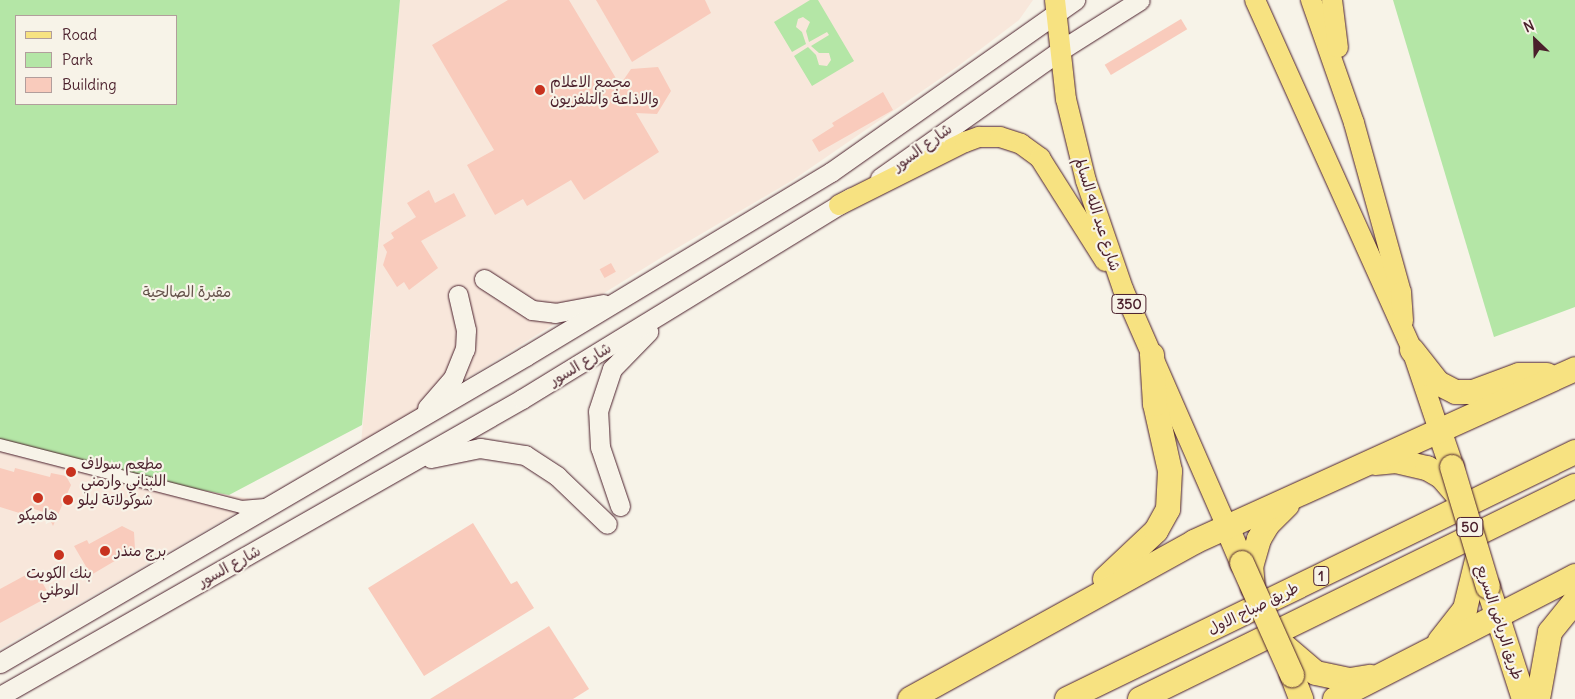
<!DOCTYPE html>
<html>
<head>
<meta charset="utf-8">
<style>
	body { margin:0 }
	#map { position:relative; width:1575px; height:699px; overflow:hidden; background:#f7f3e8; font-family:Delius,"Playpen Sans Arabic",sans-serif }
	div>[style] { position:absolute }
	.built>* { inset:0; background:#f8e7db }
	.green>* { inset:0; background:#b4e6a6 }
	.building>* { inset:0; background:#f9cbbc; transform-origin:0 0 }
	.roads { filter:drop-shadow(0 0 1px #4a1f2b) drop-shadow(0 0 1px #4a1f2b) }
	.street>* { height:12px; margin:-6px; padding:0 6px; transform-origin:6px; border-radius:6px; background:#f7f3e8 }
	.secondary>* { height:19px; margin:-9.5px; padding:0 9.5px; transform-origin:9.5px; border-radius:9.5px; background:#f7f3e8 }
	.primary>* { height:20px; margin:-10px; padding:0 10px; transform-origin:10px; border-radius:10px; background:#f7e281 }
	.highway>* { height:24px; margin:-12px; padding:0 12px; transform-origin:12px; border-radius:12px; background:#f7e281 }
	.bridges { filter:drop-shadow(0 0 1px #4a1f2b) drop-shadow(0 0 1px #4a1f2b) }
	.highway-bridge>* { height:24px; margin:-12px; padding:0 12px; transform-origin:12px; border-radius:12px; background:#f7e281 }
	.dots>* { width:14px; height:14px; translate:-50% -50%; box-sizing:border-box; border:2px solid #f7f3e8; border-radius:50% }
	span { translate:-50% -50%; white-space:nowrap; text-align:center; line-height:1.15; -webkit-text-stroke:4.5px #f7f3e8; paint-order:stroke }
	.shield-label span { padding:1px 4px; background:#f7f3e8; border:1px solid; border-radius:4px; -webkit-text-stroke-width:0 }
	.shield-label { font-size:14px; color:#4a1f2b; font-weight:700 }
	.poi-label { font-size:15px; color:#4a1f2b }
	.left { translate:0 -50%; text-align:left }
	.street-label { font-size:15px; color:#4a1f2b }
	.park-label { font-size:15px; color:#64514a }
	.legend { position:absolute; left:15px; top:15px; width:162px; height:90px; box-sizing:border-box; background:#f7f3e8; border:1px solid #b29e9c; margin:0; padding:6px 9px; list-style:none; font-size:15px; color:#4a1f2b }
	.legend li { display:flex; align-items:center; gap:10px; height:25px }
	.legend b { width:25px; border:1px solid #b29e9c }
	.north { position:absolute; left:1510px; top:15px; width:50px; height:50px; -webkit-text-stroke:4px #f7f3e8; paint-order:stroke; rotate:336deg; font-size:14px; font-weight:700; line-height:20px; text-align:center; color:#4a1f2b }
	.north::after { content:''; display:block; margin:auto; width:18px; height:22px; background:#4a1f2b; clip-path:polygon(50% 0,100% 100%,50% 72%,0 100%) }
</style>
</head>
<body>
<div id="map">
	<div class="built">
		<i style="clip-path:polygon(400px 0,1033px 0,1019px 20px,957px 67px,793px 180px,667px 254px,361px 444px)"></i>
		<i style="clip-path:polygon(0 441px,157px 482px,258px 500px,0 649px)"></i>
	</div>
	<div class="green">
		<i style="clip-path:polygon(evenodd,0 0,400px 0,362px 425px,229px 495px,157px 482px,0 441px,0 0,16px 16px,176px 16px,176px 104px,16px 104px,16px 16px)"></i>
		<i style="clip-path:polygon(810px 0,818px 0,854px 61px,812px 86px,794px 56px,808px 47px,816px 55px,819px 65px,827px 66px,831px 60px,829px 53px,819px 53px,811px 46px,829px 35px,827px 32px,809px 42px,806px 31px,810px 22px,803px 17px,798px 19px,796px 27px,802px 32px,806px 44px,792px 52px,774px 22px)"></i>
		<i style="clip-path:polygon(1393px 0,1575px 0,1575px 307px,1494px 337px)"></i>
	</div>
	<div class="building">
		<i style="clip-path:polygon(508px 0,569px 0,620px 85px,631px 69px,658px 67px,671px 91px,657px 114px,636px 113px,659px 152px,584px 200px,571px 180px,527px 206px,523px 199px,495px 215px,467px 165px,494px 150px,432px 45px)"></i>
		<i style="clip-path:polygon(596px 0,705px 0,711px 13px,632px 62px)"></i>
		<i style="left:1181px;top:19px;width:12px;height:89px;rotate:59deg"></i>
		<i style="clip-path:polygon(883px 92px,893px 110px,819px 152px,812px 140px,834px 126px,832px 123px)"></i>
		<i style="clip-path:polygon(429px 190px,435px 203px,454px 193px,466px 216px,421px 241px,438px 268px,409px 290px,404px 282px,397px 287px,383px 265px,387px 252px,383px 245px,394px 238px,391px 233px,416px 217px,407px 203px)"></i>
		<i style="left:611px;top:263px;width:10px;height:13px;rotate:61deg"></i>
		<i style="clip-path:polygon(0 468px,14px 472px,15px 468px,50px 477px,51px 473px,66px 476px,71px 485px,53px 526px,47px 513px,31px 508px,29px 516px,0 507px)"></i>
		<i style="clip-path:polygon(473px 523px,511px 584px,517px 581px,534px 608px,424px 676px,368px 588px)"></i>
		<i style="clip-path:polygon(122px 526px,134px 532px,135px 549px,91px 575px,74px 546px,87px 540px,89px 544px)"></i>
		<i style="clip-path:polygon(35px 570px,50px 596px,0 623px,0 589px)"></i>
		<i style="clip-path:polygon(549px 626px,589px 689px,573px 699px,430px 699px)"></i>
	</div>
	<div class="roads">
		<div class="street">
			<i style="left:0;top:445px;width:249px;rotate:14.4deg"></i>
			<i style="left:241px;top:507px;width:24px;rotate:-5deg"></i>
		</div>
		<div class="secondary">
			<i style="left:880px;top:178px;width:222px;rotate:-35.3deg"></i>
			<i style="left:1061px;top:50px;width:93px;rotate:-32.3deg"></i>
			<i style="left:484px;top:279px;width:57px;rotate:32.9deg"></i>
			<i style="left:532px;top:310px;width:23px;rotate:7deg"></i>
			<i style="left:555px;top:313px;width:49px;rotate:-10.6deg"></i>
			<i style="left:427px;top:408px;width:40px;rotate:-49deg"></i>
			<i style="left:453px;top:378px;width:31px;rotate:-68deg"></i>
			<i style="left:465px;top:349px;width:19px;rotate:-87deg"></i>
			<i style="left:466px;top:330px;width:36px;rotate:-103deg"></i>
			<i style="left:431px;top:458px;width:50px;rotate:-11.5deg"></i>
			<i style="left:480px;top:448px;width:46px;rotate:8.8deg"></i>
			<i style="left:525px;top:455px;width:38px;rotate:33deg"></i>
			<i style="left:557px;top:476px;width:69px;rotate:43.8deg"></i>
			<i style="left:620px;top:506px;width:62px;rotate:-108.7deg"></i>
			<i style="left:600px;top:447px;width:36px;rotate:-93deg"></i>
			<i style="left:598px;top:411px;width:44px;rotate:-71.6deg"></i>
			<i style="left:612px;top:369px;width:52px;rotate:-45.8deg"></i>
			<i style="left:0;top:663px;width:609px;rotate:-30.27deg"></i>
			<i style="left:526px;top:356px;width:356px;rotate:-31.1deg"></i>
			<i style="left:831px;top:172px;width:299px;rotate:-35.2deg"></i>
			<i style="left:0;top:696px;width:601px;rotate:-29.64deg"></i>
			<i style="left:522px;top:399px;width:386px;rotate:-31.5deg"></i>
		</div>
		<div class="primary">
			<i style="left:1055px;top:0;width:100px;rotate:83.7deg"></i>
			<i style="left:1066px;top:99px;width:84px;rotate:76.3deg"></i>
			<i style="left:1086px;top:181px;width:114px;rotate:71.1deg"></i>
			<i style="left:1123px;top:289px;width:260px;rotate:66.4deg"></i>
			<i style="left:1255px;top:0;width:384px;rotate:65.8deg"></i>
			<i style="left:1412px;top:350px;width:84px;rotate:71.4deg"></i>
			<i style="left:1311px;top:0;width:130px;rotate:70.7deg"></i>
			<i style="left:1354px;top:123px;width:175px;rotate:74.5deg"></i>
			<i style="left:1401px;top:292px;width:29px;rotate:86deg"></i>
			<i style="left:1332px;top:0;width:48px;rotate:82.9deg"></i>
			<i style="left:839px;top:205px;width:141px;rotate:-26.6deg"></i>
			<i style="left:965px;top:142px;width:15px;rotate:-20deg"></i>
			<i style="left:979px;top:137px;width:21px"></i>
			<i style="left:1000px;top:137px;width:22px;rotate:18deg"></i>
			<i style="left:1021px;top:144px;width:24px;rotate:36deg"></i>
			<i style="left:1040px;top:158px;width:122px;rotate:57.7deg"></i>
		</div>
		<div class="highway">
			<i style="left:1412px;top:350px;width:42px;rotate:51.8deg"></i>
			<i style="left:1438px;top:383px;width:20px;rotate:27deg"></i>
			<i style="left:1456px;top:392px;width:17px"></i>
			<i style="left:1473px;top:392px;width:49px;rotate:-20.3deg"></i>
			<i style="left:1519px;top:375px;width:28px"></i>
			<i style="left:1439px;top:430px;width:39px;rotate:71deg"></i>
			<i style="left:1375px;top:463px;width:21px;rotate:-5deg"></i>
			<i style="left:1396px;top:461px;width:32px;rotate:13deg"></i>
			<i style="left:1427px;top:468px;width:16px;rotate:30deg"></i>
			<i style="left:1441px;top:476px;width:30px;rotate:49deg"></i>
			<i style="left:1227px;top:527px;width:39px;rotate:67deg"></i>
			<i style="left:1105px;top:579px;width:70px;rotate:-43.3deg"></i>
			<i style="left:1156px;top:531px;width:25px;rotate:-61deg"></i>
			<i style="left:1168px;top:509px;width:38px;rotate:-87deg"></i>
			<i style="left:1170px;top:471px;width:69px;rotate:-102.6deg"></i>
			<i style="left:1155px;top:404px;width:49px;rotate:-93.5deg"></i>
			<i style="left:1488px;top:587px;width:118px;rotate:72.2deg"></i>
			<i style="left:1253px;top:588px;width:21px;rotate:-95deg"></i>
			<i style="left:1251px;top:567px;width:29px;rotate:-74deg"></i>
			<i style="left:1259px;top:539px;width:17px;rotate:-59deg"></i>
			<i style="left:1268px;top:524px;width:27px;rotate:-45deg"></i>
			<i style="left:1275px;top:638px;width:54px;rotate:40.5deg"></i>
			<i style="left:1316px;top:673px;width:35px;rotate:12deg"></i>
			<i style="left:1350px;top:680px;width:20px;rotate:-9deg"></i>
			<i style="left:1440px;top:641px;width:41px;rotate:-52deg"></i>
			<i style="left:1465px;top:609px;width:50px;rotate:-76.2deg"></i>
			<i style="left:1292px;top:675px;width:26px;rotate:69deg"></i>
			<i style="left:910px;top:699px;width:325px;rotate:-28.9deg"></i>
			<i style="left:1194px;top:542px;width:418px;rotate:-24.4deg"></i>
			<i style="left:1067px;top:699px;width:565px;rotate:-25.93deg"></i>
			<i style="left:1140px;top:699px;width:484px;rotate:-26.1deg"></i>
			<i style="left:1335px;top:699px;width:270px;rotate:-27.1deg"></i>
			<i style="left:1538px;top:699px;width:68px;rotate:-79.8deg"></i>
			<i style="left:1550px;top:632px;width:40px;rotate:-51deg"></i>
		</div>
	</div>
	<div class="bridges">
		<div class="highway-bridge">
			<i style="left:1452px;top:467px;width:125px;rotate:73.3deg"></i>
			<i style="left:1242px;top:563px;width:123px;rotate:65.9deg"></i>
		</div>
	</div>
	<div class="dots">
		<i style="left:540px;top:90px;background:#c8321e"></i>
		<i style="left:71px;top:472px;background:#c8321e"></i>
		<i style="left:38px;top:498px;background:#c8321e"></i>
		<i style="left:68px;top:500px;background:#c8321e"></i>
		<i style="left:105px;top:551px;background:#c8321e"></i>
		<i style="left:59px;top:555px;background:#c8321e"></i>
	</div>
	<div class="shield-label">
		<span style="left:1129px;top:304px">350</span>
		<span style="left:1470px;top:527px">50</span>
		<span style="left:1321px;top:576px">1</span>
	</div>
	<div class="poi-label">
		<span class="left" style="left:550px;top:90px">مجمع الاعلام<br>والاذاعة والتلفزيون</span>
		<span class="left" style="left:81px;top:472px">مطعم سولاف<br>اللبناني وارمني</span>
		<span class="left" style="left:78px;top:500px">شوكولاتة ليلو</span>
		<span style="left:38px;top:515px">هاميكو</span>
		<span class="left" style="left:115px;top:551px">برج منذر</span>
		<span style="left:59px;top:581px">بنك الكويت<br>الوطني</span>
	</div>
	<div class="street-label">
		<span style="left:922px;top:147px;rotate:-36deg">شارع السور</span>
		<span style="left:1098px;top:214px;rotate:72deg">شارع عبد الله السالم</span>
		<span style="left:580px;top:364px;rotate:-31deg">شارع السور</span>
		<span style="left:229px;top:566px;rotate:-29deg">شارع السور</span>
		<span style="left:1253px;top:608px;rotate:-26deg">طريق صباح الاول</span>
		<span style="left:1500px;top:622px;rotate:72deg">طريق الرياض السريع</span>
	</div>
	<div class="park-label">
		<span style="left:187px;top:292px">مقبرة الصالحية</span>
	</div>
	<ul class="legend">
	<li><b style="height:6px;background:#f7e281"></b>Road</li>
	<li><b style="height:14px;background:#b4e6a6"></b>Park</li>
	<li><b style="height:14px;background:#f9cbbc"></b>Building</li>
	</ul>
	<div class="north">N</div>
</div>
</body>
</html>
